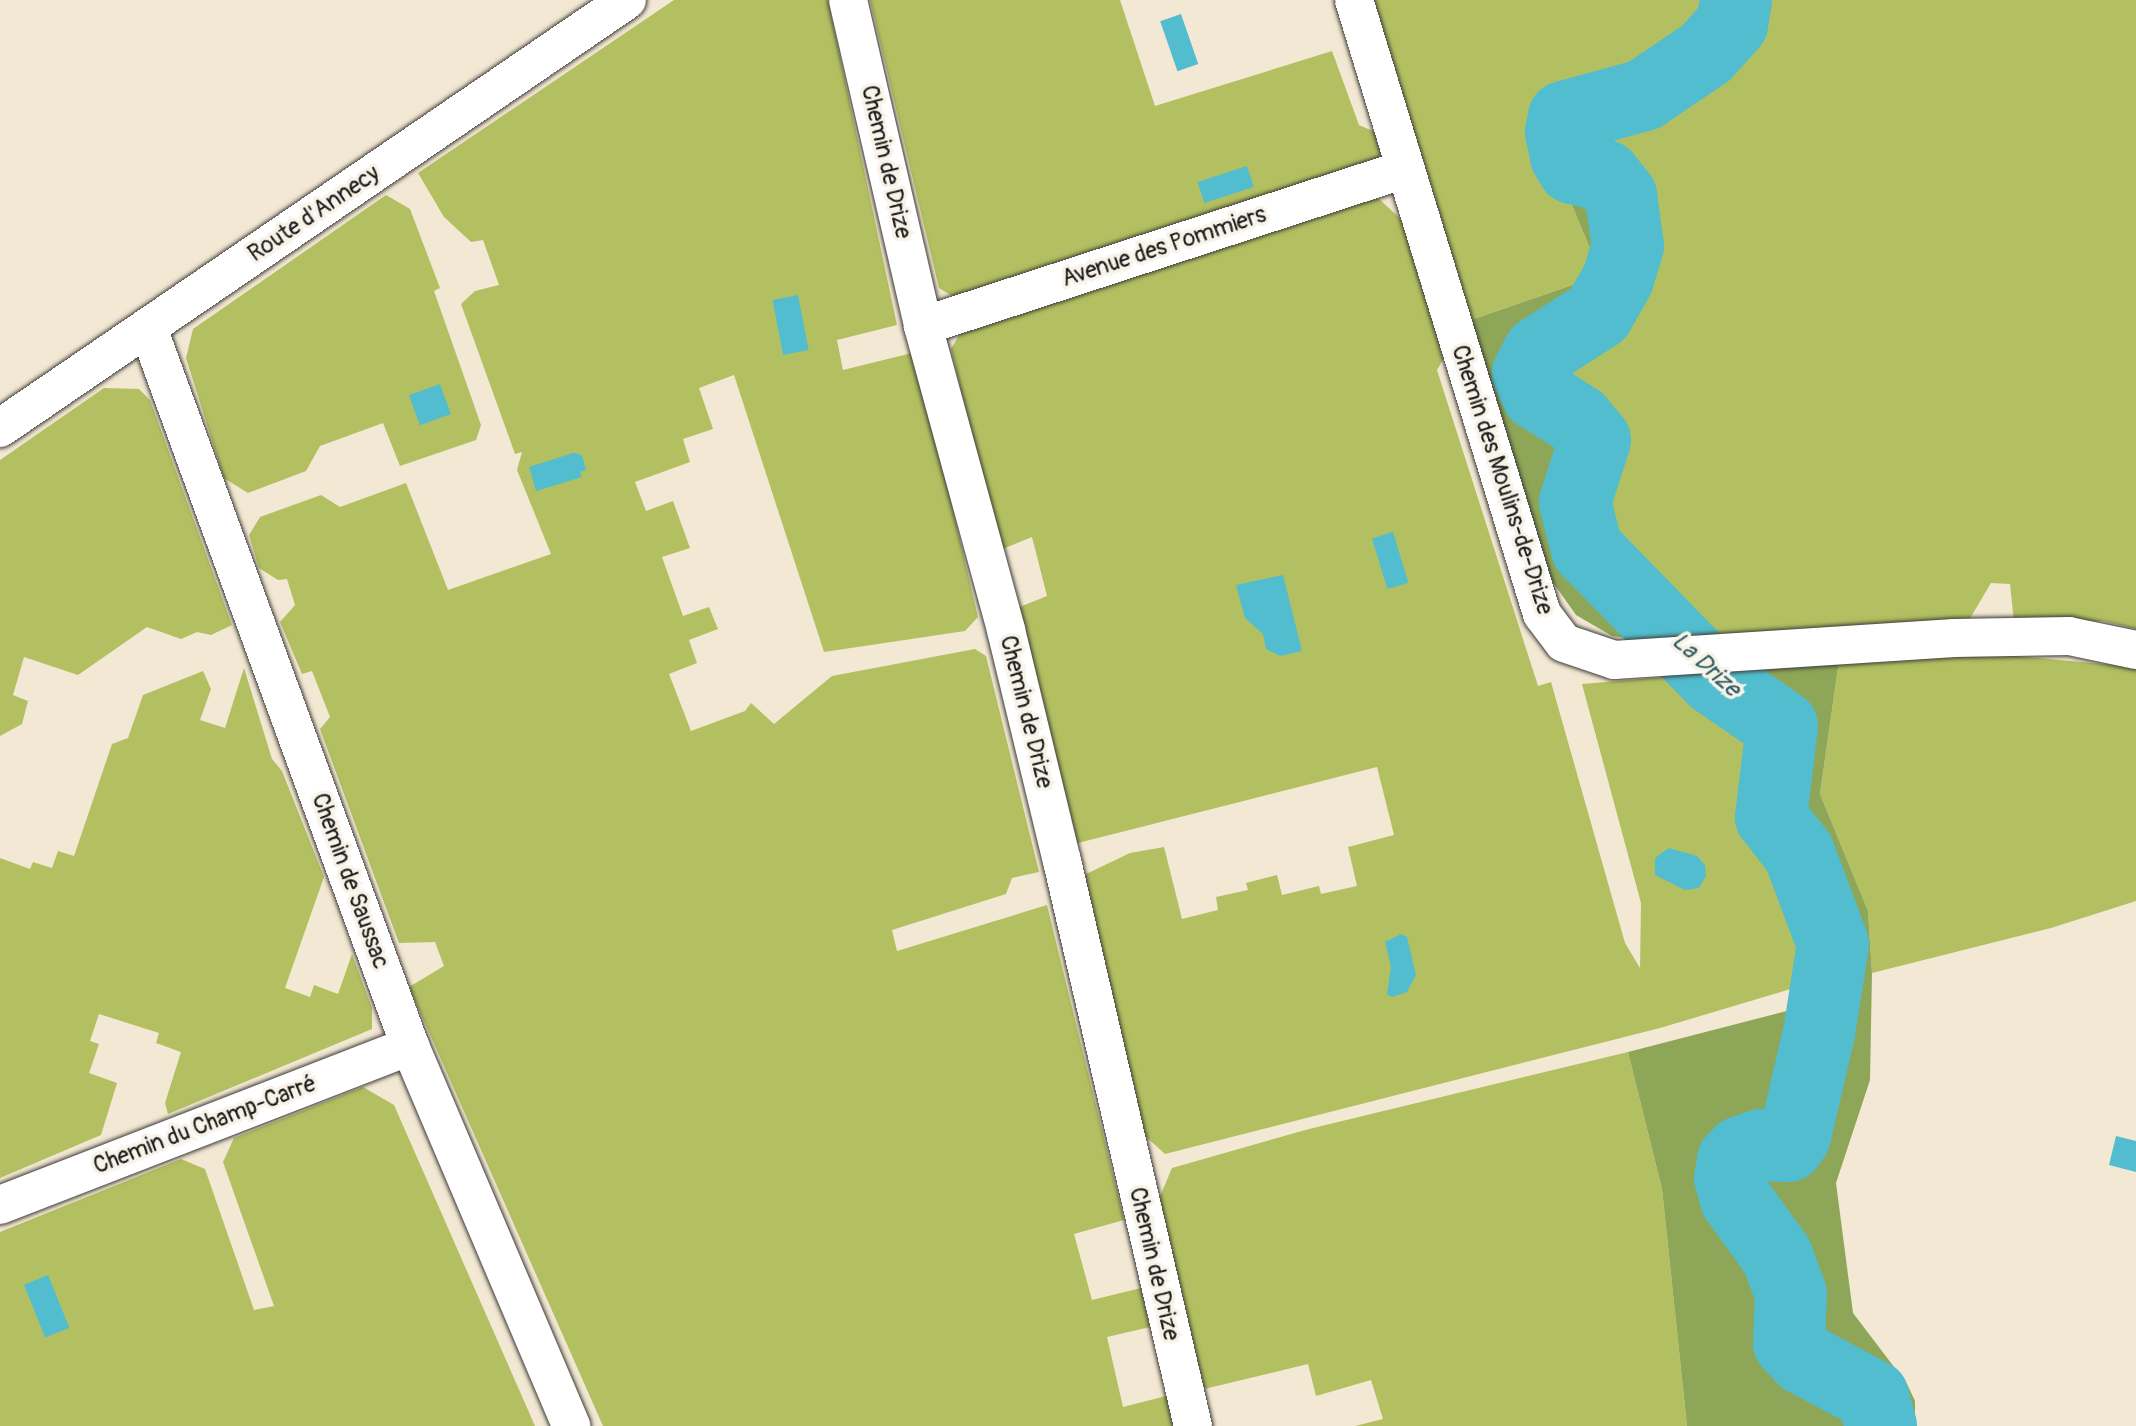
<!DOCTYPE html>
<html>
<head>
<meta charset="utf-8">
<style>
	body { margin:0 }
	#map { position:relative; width:2136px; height:1426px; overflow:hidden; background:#f3e8d3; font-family:Pangolin,sans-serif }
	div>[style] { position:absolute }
	.green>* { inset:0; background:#b3c061 }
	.forest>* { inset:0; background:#8ea657 }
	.water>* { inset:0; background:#52bdce; transform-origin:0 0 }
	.river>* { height:72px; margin:-36px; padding:0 36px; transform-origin:36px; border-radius:36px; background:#52bdce }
	.roads { filter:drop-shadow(0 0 2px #3c3b37) drop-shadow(0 0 2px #3c3b37) }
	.minor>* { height:38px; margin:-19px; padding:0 19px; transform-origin:19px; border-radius:19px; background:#fff }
	.major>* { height:38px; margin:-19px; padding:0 19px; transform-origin:19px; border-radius:19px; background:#fff }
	span { translate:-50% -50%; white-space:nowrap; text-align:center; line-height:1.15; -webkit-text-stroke:7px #f7f3e8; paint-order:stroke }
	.street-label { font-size:23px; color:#1c1c1c }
	.water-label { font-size:24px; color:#325c63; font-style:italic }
</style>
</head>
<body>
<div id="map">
	<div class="green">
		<i style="clip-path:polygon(674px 0,828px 0,897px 325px,837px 340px,843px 370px,916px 352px,978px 617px,965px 631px,824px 652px,734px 375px,699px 388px,713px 429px,683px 439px,690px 462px,635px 482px,646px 511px,673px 501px,690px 548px,662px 557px,683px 616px,709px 607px,718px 629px,689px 640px,697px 663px,669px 674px,691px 731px,745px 711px,751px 703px,774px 724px,832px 676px,975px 649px,986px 656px,1039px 872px,1012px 878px,1006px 894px,892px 930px,897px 951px,1047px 905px,1124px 1220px,1074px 1234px,1092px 1300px,1141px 1288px,1150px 1327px,1107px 1337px,1123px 1407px,1166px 1396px,1174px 1426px,603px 1426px,409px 987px,444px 966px,435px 942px,399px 943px,320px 729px,330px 717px,312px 671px,302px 674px,280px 622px,295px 605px,287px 579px,278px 580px,259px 568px,249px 535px,260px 517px,321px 495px,340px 507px,406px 483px,448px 590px,551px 554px,517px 470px,522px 452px,515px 454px,461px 304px,475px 291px,499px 285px,483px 240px,471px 242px,444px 217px,418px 173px)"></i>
		<i style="clip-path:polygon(870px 0,1120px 0,1155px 106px,1332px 51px,1359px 125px,1375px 132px,1382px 151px,1373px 167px,957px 299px,939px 288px)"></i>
		<i style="clip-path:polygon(1366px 0,1720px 0,1690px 39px,1658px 63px,1543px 110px,1557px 169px,1601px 275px,1468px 321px)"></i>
		<i style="clip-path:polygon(1746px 0,2136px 0,2136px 629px,2103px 621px,2014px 622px,2010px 584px,1991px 583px,1969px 620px,1704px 637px,1599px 538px,1594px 500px,1609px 446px,1592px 404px,1558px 380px,1556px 368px,1592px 339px,1634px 290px,1649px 194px,1625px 158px,1607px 149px,1597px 121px,1702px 77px,1746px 38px)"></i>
		<i style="clip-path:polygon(386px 195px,410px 209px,440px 288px,434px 291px,481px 425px,476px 440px,400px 466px,383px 423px,320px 446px,306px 471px,248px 493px,224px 478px,186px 358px,193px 329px)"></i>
		<i style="clip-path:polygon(1378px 198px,1405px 223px,1445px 356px,1437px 370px,1538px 686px,1551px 682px,1625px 943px,1640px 968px,1641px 903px,1582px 684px,1678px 676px,1764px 735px,1750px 825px,1811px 983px,1660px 1028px,1165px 1154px,1143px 1134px,1084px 875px,1130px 853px,1164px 847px,1182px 919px,1218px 910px,1216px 897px,1248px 890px,1246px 883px,1277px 875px,1282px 895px,1319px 886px,1321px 894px,1357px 886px,1348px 847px,1394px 835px,1377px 767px,1074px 844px,1017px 608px,1047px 596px,1032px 537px,1000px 550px,951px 349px,964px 327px)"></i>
		<i style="clip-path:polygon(104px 388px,139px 389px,150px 400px,232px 625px,211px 635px,197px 632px,181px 639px,147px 627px,78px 675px,24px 657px,13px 695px,28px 701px,22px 724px,0 736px,0 460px)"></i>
		<i style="clip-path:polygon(1951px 650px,2136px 667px,2136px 901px,2051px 928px,1872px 973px,1868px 911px,1820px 794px,1839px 661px)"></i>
		<i style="clip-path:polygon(244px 668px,272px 759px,282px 771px,324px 877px,285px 988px,310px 997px,314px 985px,338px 994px,352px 954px,372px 1008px,372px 1029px,168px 1114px,165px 1103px,181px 1052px,156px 1043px,159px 1033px,99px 1014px,90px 1041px,99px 1044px,89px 1073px,117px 1083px,101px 1135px,0 1178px,0 858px,30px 869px,33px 862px,52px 868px,58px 851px,74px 856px,112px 744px,128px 738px,143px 695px,203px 671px,211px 689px,200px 720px,225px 728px)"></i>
		<i style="clip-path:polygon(1628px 1052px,1662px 1189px,1687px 1426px,1355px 1426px,1383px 1419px,1371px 1380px,1316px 1396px,1308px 1364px,1204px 1389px,1159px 1199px,1172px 1168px,1309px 1129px)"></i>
		<i style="clip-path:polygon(363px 1087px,394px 1105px,535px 1426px,0 1426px,0 1232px,181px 1159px,205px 1169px,254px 1310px,274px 1306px,223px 1162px,234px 1138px)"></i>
	</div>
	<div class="forest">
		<i style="clip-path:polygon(1720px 0,1746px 0,1746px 38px,1702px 77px,1597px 121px,1607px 149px,1625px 158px,1649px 194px,1634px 290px,1592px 339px,1556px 368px,1558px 380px,1592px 404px,1609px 446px,1594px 500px,1599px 538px,1704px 637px,1649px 641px,1612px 636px,1576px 615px,1547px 574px,1468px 321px,1601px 275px,1557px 169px,1543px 110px,1658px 63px,1690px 39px)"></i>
		<i style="clip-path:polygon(1839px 661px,1820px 794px,1868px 911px,1872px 973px,1870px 1080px,1836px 1183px,1853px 1313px,1907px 1384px,1915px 1401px,1915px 1426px,1687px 1426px,1662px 1189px,1628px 1052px,1810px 1005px,1811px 983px,1750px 825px,1764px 735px,1678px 676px)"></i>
	</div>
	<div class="water">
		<i style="left:1181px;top:14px;width:53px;height:22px;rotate:71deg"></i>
		<i style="left:1247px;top:166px;width:22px;height:52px;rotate:72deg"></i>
		<i style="left:798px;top:295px;width:56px;height:26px;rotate:79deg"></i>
		<i style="left:440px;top:384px;width:32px;height:33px;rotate:70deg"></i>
		<i style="clip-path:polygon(573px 453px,582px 455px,586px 470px,580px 472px,582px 477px,536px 491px,529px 467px)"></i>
		<i style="left:1393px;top:532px;width:53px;height:22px;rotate:73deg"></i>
		<i style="clip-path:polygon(1283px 575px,1302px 651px,1280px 656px,1266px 649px,1263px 634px,1245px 618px,1236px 585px)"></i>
		<i style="clip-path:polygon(1669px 848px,1697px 856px,1705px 865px,1706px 876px,1699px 888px,1685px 890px,1655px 875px,1655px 858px)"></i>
		<i style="clip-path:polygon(1401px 934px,1407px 937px,1416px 975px,1407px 992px,1392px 997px,1387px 994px,1391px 966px,1385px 942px)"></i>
		<i style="clip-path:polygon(2116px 1136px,2136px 1141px,2136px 1172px,2109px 1165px)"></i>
		<i style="left:48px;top:1275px;width:57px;height:26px;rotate:68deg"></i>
	</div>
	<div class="river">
		<i style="left:1736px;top:0;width:24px;rotate:99deg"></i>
		<i style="left:1732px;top:24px;width:39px;rotate:132deg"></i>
		<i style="left:1706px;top:53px;width:75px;rotate:145.9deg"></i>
		<i style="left:1644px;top:95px;width:83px;rotate:164.6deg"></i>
		<i style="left:1564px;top:117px;width:15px;rotate:101deg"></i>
		<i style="left:1561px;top:132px;width:25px;rotate:78deg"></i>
		<i style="left:1566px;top:156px;width:14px;rotate:60deg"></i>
		<i style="left:1573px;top:168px;width:33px;rotate:14deg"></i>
		<i style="left:1605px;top:176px;width:26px;rotate:51deg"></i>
		<i style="left:1621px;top:196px;width:50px;rotate:82deg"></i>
		<i style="left:1628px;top:246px;width:34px;rotate:107deg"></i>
		<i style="left:1618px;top:279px;width:40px;rotate:119.7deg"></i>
		<i style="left:1598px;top:314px;width:70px;rotate:147.2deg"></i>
		<i style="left:1539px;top:352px;width:24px;rotate:118deg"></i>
		<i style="left:1528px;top:373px;width:23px;rotate:67deg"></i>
		<i style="left:1537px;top:394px;width:49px;rotate:32.4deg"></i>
		<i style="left:1578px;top:420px;width:26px;rotate:50deg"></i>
		<i style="left:1595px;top:440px;width:65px;rotate:107.9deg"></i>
		<i style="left:1575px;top:502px;width:49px;rotate:75.7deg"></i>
		<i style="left:1587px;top:549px;width:183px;rotate:45.7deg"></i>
		<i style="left:1715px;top:680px;width:81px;rotate:34.5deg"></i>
		<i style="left:1782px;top:726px;width:92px;rotate:96.9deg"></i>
		<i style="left:1771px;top:817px;width:46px;rotate:52.1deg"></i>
		<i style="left:1799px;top:853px;width:97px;rotate:69.5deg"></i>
		<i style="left:1833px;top:944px;width:90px;rotate:98.9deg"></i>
		<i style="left:1819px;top:1033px;width:106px;rotate:103.1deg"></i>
		<i style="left:1795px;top:1136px;width:12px;rotate:125deg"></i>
		<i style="left:1788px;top:1146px;width:27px;rotate:-178deg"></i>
		<i style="left:1761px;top:1145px;width:21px;rotate:161deg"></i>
		<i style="left:1741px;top:1152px;width:11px;rotate:135deg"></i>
		<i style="left:1733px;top:1160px;width:18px;rotate:99deg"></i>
		<i style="left:1730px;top:1178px;width:22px;rotate:74deg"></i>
		<i style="left:1736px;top:1199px;width:70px;rotate:54.3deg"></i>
		<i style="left:1777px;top:1256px;width:40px;rotate:69.8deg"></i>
		<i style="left:1791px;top:1294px;width:49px;rotate:92.3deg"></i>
		<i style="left:1789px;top:1343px;width:22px;rotate:47deg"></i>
		<i style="left:1804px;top:1359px;width:78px;rotate:28.2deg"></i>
		<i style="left:1873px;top:1396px;width:31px;rotate:75deg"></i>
	</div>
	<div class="roads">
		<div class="minor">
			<i style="left:848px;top:0;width:335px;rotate:77deg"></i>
			<i style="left:923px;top:326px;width:315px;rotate:74.7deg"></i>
			<i style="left:1006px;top:630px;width:238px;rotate:76.4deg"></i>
			<i style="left:1062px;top:861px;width:580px;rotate:76.95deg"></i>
			<i style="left:1354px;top:0;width:642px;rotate:72.98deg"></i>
			<i style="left:1542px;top:614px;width:36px;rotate:53deg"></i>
			<i style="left:1564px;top:643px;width:53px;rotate:18.8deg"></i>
			<i style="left:1614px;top:660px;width:341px;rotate:-3.7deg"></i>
			<i style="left:1954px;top:638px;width:115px;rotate:-1deg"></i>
			<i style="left:2069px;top:636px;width:68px;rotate:11.8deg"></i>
			<i style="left:923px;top:326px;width:507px;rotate:-18.04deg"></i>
			<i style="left:148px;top:328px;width:764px;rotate:69.95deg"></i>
			<i style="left:410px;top:1046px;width:413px;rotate:67deg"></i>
			<i style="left:0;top:1205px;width:440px;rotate:-21.2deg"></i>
		</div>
		<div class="major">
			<i style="left:0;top:428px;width:759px;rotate:-34.32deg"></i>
		</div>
	</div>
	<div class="street-label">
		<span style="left:886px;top:162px;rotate:77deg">Chemin de Drize</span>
		<span style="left:314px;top:214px;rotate:-34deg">Route d'Annecy</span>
		<span style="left:1164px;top:247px;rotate:-18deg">Avenue des Pommiers</span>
		<span style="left:1502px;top:480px;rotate:72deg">Chemin des Moulins-de-Drize</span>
		<span style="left:1026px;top:712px;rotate:76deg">Chemin de Drize</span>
		<span style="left:350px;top:881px;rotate:70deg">Chemin de Saussac</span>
		<span style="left:205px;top:1125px;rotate:-21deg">Chemin du Champ-Carré</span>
		<span style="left:1154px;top:1264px;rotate:77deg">Chemin de Drize</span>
	</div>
	<div class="water-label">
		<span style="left:1706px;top:665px;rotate:42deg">La Drize</span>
	</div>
</div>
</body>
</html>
